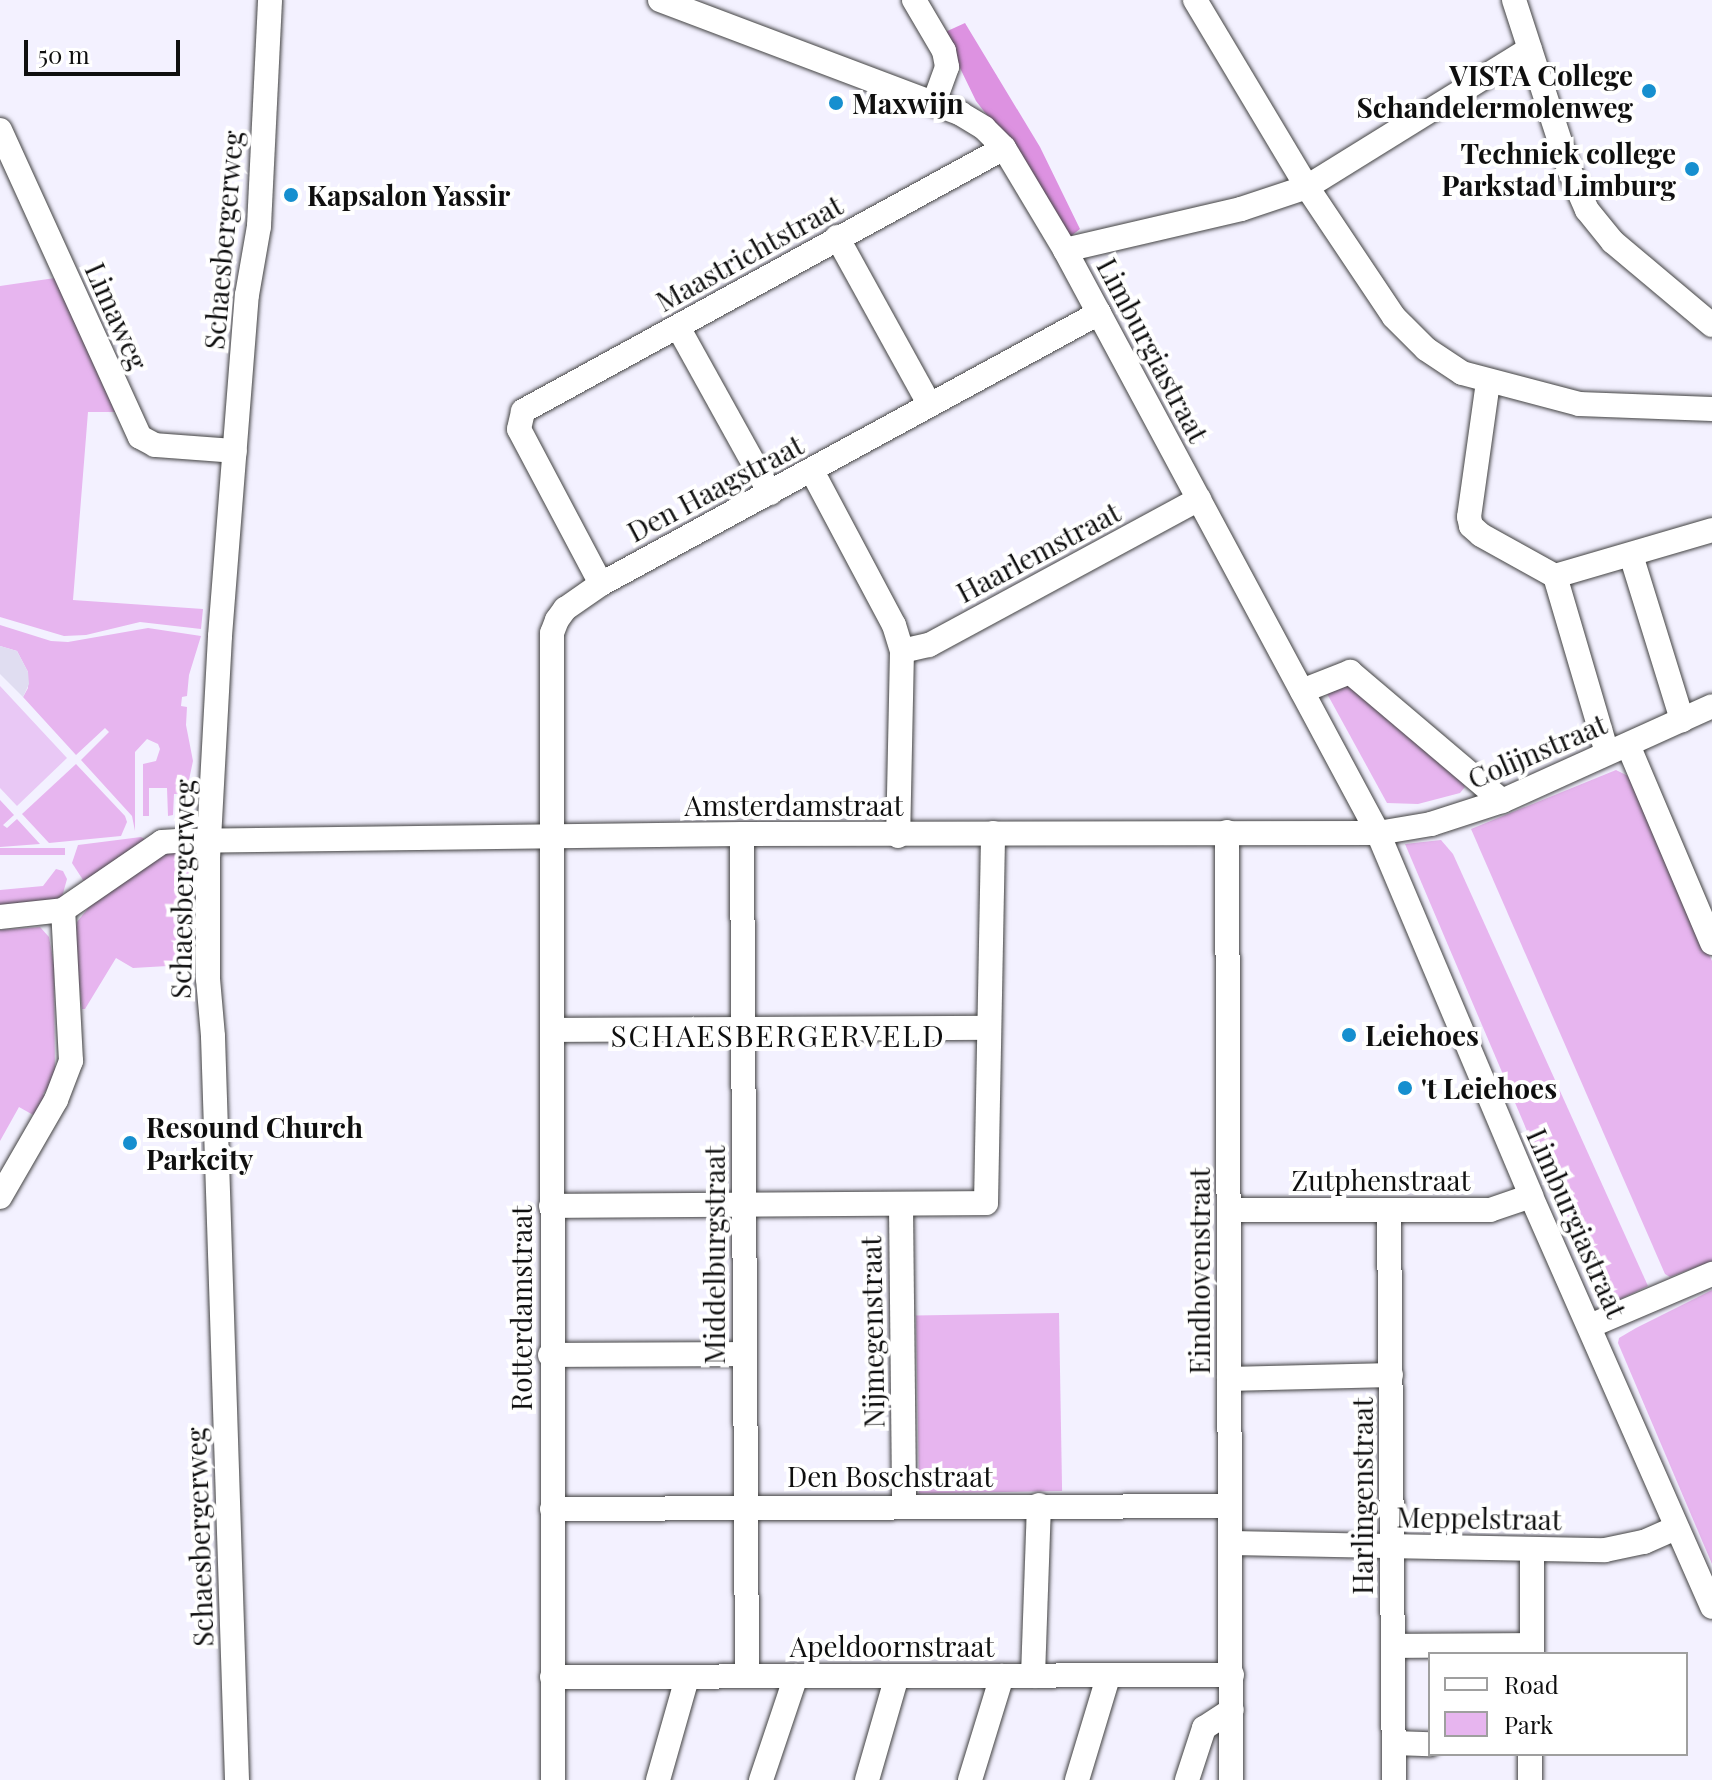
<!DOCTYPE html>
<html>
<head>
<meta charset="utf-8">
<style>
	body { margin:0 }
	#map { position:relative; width:1712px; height:1780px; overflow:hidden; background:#f3f1ff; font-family:"Playfair Display",serif }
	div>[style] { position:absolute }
	.green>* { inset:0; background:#e7b5ef; transform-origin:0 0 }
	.forest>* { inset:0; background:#dd92e1 }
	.pitch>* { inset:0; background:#e9c8f5 }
	.plaza>* { inset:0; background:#e0ddf1 }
	.roads { filter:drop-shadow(0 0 2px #424242) drop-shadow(0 0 2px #424242) }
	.minor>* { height:24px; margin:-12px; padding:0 12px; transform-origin:12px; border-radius:12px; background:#fff }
	.dots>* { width:22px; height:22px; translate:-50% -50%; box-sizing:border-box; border:4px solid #fff; border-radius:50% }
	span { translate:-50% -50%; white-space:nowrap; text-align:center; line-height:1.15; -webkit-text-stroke:8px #fff; paint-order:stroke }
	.poi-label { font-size:28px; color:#0f0f0f; font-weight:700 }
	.right { translate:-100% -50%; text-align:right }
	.left { translate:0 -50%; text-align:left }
	.street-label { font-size:28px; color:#0f0f0f }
	.neighbourhood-label { font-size:30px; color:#0f0f0f; letter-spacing:2px }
	.legend { position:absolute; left:1428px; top:1652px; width:260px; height:104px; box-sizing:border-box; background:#fff; border:2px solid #9f9f9f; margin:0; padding:10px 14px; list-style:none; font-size:24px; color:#0f0f0f }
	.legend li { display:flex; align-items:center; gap:16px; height:40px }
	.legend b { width:40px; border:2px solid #9f9f9f }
	.scale { position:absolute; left:24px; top:40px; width:156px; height:36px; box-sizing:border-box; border:4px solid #0f0f0f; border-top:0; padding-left:10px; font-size:24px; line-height:28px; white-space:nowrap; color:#0f0f0f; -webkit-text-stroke:6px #fff; paint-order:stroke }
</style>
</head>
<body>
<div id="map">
	<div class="green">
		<i style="clip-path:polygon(55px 278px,115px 412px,88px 412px,73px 600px,203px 609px,201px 629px,140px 622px,86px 635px,64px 636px,0 617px,0 286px)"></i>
		<i style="clip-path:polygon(0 625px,51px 641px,68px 642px,148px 628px,201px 636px,189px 675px,187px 696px,182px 697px,181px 706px,187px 707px,186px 725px,193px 761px,186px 794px,174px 794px,173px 815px,168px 816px,167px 788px,149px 788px,149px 816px,143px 816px,143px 764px,156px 761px,160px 749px,158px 744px,147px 739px,135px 752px,135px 831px,132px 816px,81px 760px,109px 732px,105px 728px,76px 755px,23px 697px,28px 688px,28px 672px,17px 651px,0 646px)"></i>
		<i style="clip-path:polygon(1351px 684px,1460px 777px,1465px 787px,1460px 793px,1418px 804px,1387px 803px,1325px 690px)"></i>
		<i style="clip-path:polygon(76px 764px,125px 816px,127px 822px,121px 836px,49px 843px,22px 814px)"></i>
		<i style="clip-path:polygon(1616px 770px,1628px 776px,1712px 961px,1712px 1261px,1670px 1277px,1665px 1274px,1471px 829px)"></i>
		<i style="clip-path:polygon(0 800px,14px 815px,3px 825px,7px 828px,17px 819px,40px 844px,0 847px)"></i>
		<i style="clip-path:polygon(141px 837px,148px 841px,85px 883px,72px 863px,78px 845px)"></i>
		<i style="clip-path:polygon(1441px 840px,1453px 854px,1648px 1286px,1610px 1304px,1601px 1305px,1405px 844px)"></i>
		<i style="left:65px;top:848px;width:7px;height:65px;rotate:90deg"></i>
		<i style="clip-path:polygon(174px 850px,193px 856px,193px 936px,186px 948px,185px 965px,133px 968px,116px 958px,85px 1009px,82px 1009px,75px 947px,77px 922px,89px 907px,157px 858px)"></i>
		<i style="clip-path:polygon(56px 869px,63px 871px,67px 879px,62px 897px,54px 902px,0 907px,0 890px,43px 886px)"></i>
		<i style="clip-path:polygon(40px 927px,49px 937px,54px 965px,55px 1080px,43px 1094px,46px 1097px,35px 1116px,19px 1107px,0 1141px,0 930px)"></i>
		<i style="clip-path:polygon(1712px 1290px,1712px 1564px,1618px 1343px,1619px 1338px,1636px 1328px)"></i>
		<i style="left:1059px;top:1313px;width:178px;height:143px;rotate:89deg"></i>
	</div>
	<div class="forest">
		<i style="clip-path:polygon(965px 23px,1040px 147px,1080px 229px,1067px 239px,1021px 159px,976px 101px,943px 33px)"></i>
	</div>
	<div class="pitch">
		<i style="clip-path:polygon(0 686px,67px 758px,17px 806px,0 788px)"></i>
	</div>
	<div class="plaza">
		<i style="clip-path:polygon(0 646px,17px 651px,28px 672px,29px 684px,23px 697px,0 674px)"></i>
	</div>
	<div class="roads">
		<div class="minor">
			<i style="left:660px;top:0;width:322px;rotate:20.7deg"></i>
			<i style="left:961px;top:114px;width:27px;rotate:31deg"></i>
			<i style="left:984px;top:128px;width:28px;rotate:45deg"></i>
			<i style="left:1004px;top:148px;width:119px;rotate:59.1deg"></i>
			<i style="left:1065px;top:250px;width:662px;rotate:61.77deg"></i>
			<i style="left:1378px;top:833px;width:394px;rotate:67.1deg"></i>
			<i style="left:1531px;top:1196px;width:449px;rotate:66.2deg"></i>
			<i style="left:914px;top:0;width:59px;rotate:59.5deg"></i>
			<i style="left:944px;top:51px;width:16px;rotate:79deg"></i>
			<i style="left:947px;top:67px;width:38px;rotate:110deg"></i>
			<i style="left:1195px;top:0;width:218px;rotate:59.1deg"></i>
			<i style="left:1307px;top:187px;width:156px;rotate:56.2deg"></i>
			<i style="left:1394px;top:317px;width:45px;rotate:45deg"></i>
			<i style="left:1426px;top:349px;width:43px;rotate:33.7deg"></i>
			<i style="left:1462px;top:373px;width:121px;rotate:14.8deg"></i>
			<i style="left:1579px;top:404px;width:133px;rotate:2.2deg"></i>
			<i style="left:1514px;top:0;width:178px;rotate:72deg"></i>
			<i style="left:1569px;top:169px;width:45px;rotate:66.3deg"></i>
			<i style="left:1587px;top:210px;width:41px;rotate:50.9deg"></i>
			<i style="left:1613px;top:242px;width:129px;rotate:40deg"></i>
			<i style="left:0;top:130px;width:337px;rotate:65.5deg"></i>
			<i style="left:140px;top:437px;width:17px;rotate:28deg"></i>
			<i style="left:155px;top:445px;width:80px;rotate:4.3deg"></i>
			<i style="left:837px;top:237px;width:191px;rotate:61.1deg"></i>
			<i style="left:1065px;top:250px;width:181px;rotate:-13.1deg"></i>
			<i style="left:1241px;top:209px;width:70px;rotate:-18.4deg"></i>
			<i style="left:1307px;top:187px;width:262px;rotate:-31.8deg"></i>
			<i style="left:678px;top:327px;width:190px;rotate:61deg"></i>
			<i style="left:1488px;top:382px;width:136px;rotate:98deg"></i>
			<i style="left:1469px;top:517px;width:9px;rotate:77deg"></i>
			<i style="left:1471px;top:526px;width:13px;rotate:42deg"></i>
			<i style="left:1481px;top:535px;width:85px;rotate:29deg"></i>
			<i style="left:1555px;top:576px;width:184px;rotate:73.6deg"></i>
			<i style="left:812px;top:471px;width:174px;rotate:62deg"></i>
			<i style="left:894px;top:625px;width:27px;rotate:73deg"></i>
			<i style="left:902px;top:651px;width:185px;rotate:91.2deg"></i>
			<i style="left:1631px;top:555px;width:173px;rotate:72.8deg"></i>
			<i style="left:1555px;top:576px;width:164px;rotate:-16.3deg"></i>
			<i style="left:601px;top:584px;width:175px;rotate:-117.9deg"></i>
			<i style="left:519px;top:429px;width:18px;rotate:-77deg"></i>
			<i style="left:523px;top:411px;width:548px;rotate:-28.67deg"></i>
			<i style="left:902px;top:651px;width:28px;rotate:-13deg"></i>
			<i style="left:929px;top:645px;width:307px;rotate:-28.4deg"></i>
			<i style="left:1302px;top:691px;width:52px;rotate:-21.6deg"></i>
			<i style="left:1350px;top:672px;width:199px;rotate:40.3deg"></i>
			<i style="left:1628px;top:745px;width:215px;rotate:67deg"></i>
			<i style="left:1227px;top:832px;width:948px;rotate:89.76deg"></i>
			<i style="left:742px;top:834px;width:841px;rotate:89.66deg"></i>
			<i style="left:0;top:917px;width:63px;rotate:-6.3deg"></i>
			<i style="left:63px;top:910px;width:120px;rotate:-34.5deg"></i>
			<i style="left:162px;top:842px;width:16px;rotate:-4deg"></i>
			<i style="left:178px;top:841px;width:564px;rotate:-0.71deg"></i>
			<i style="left:742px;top:834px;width:636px;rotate:-0.09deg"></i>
			<i style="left:1378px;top:833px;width:54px;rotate:-9.6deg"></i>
			<i style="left:1431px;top:824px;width:75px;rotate:-17.9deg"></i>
			<i style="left:1502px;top:801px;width:230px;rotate:-24.3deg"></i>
			<i style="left:552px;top:1030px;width:436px;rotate:-0.3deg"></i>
			<i style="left:0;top:1197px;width:112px;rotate:-60deg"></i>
			<i style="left:56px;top:1100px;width:42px;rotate:-69deg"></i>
			<i style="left:71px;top:1061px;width:151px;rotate:-93deg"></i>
			<i style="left:551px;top:1206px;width:435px;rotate:-0.4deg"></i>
			<i style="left:986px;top:1203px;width:370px;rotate:-88.9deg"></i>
			<i style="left:901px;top:1206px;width:299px;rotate:89.4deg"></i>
			<i style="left:1229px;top:1210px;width:261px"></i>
			<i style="left:1490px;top:1210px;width:43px;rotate:-18.9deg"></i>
			<i style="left:1389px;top:1212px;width:568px;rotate:89.5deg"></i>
			<i style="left:1590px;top:1326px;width:133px;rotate:-23.1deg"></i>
			<i style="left:550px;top:1355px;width:194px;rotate:-0.3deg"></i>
			<i style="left:1229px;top:1379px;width:162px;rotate:-1.4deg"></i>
			<i style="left:552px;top:1509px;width:677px;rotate:-0.25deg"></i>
			<i style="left:1231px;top:1543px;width:374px;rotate:1.1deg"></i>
			<i style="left:1605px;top:1550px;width:40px;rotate:-12deg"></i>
			<i style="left:1644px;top:1542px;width:34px;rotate:-24deg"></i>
			<i style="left:1532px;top:1550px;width:104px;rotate:90deg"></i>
			<i style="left:1393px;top:1646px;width:139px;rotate:-0.4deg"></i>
			<i style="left:1033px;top:1676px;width:171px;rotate:-88deg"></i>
			<i style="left:552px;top:1677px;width:680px;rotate:-0.17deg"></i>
			<i style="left:1394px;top:1743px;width:36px;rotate:2deg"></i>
			<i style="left:1530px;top:1754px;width:26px;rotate:90deg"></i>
			<i style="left:237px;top:1780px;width:744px;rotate:-91.85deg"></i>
			<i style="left:213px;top:1036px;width:57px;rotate:-95deg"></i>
			<i style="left:208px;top:979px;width:121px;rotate:-90deg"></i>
			<i style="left:208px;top:858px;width:222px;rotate:-86.9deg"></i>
			<i style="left:220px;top:636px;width:342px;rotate:-85.5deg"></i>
			<i style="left:247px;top:295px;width:70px;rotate:-80.1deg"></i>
			<i style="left:259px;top:226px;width:226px;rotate:-87.2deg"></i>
			<i style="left:553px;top:1780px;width:1147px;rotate:-90.05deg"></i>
			<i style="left:552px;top:633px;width:14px;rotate:-69deg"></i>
			<i style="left:557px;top:620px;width:14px;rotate:-54deg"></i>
			<i style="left:565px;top:609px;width:44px;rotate:-34.8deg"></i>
			<i style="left:601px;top:584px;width:567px;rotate:-28.55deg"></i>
			<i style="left:658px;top:1780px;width:106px;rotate:-74.1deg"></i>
			<i style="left:761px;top:1780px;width:110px;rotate:-71.4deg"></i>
			<i style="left:867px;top:1780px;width:108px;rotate:-73.9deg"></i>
			<i style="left:970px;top:1780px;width:109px;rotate:-72.9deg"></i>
			<i style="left:1077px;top:1780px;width:108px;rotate:-73.2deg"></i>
			<i style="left:1187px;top:1780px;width:55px;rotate:-71.9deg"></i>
			<i style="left:1204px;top:1728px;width:33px;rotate:-33deg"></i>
		</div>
	</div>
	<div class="dots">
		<i style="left:1649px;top:91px;background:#168fcf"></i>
		<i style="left:836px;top:103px;background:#168fcf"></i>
		<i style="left:1692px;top:169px;background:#168fcf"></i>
		<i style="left:291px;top:195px;background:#168fcf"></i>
		<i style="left:1349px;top:1035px;background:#168fcf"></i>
		<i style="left:1405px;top:1088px;background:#168fcf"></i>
		<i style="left:130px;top:1143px;background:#168fcf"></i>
	</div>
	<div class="poi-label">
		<span class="right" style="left:1633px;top:91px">VISTA College<br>Schandelermolenweg</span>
		<span class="left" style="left:852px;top:103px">Maxwijn</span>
		<span class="right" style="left:1676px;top:169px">Techniek college<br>Parkstad Limburg</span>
		<span class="left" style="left:307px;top:195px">Kapsalon Yassir</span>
		<span class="left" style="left:1365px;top:1035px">Leiehoes</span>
		<span class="left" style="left:1421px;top:1088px">'t Leiehoes</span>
		<span class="left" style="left:146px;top:1143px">Resound Church<br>Parkcity</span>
	</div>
	<div class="street-label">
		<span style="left:223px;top:240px;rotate:-85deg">Schaesbergerweg</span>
		<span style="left:749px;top:253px;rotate:-29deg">Maastrichtstraat</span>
		<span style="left:117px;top:316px;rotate:66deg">Limaweg</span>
		<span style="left:1153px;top:350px;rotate:62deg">Limburgiastraat</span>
		<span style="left:715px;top:488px;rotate:-28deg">Den Haagstraat</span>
		<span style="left:1038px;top:552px;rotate:-28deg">Haarlemstraat</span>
		<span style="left:1537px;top:751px;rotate:-23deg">Colijnstraat</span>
		<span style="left:794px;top:805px">Amsterdamstraat</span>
		<span style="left:182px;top:889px;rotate:-89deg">Schaesbergerweg</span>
		<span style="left:1381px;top:1180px">Zutphenstraat</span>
		<span style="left:1577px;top:1223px;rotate:66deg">Limburgiastraat</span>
		<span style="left:714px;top:1255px;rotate:-90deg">Middelburgstraat</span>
		<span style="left:1199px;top:1271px;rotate:-90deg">Eindhovenstraat</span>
		<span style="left:521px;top:1308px;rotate:-90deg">Rotterdamstraat</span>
		<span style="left:872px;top:1332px;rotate:-91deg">Nijmegenstraat</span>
		<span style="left:890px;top:1476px">Den Boschstraat</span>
		<span style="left:1362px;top:1496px;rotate:-90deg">Harlingenstraat</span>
		<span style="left:1479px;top:1518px;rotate:1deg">Meppelstraat</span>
		<span style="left:199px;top:1537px;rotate:-92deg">Schaesbergerweg</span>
		<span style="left:892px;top:1646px">Apeldoornstraat</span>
	</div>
	<div class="neighbourhood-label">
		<span style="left:778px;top:1035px">SCHAESBERGERVELD</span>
	</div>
	<ul class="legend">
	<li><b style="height:10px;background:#fff"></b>Road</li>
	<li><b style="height:22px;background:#e7b5ef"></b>Park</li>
	</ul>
	<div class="scale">50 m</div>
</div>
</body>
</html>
